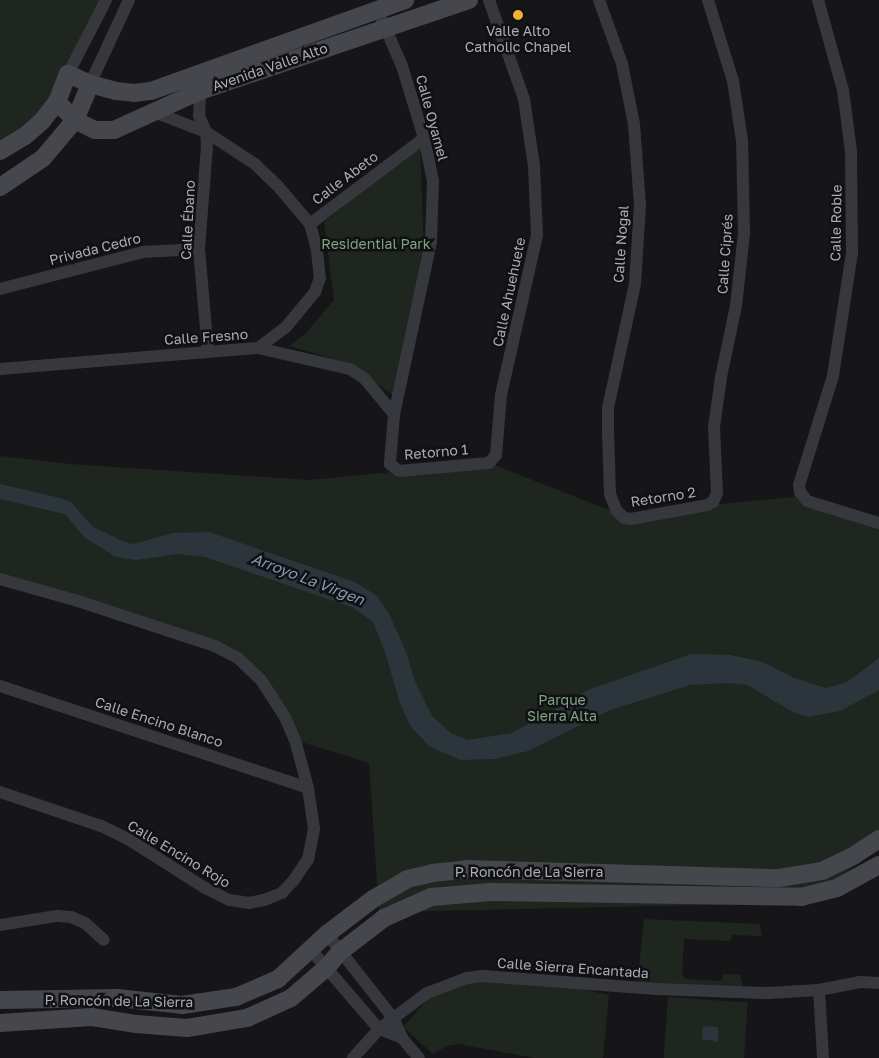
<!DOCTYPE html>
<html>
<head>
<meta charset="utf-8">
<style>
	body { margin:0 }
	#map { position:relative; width:879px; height:1058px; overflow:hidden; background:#161618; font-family:"Golos Text",sans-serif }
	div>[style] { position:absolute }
	.green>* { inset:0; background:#1e261f; transform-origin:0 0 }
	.water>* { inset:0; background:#2c353c }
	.street>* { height:12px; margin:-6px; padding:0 6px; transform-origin:6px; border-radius:6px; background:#37383d }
	.secondary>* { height:18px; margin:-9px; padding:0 9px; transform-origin:9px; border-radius:9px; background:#45474d }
	.dots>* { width:14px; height:14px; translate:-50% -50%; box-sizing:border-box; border:2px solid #111113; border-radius:50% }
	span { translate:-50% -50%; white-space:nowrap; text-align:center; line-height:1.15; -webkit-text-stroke:5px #111113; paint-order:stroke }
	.poi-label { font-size:14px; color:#a8adb8 }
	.street-label { font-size:14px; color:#a8adb8 }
	.park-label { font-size:14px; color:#7fa381 }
	.water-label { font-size:15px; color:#7f9bb3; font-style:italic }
</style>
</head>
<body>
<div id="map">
	<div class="green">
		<i style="clip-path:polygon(0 0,105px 0,57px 102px,0 149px)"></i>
		<i style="clip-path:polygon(420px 146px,424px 250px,393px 395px,348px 363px,289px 346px,305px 334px,334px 300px,324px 222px)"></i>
		<i style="clip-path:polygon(0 456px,71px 464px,309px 480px,489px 463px,619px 514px,803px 496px,879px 523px,879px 850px,800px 903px,379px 912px,369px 763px,295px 740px,274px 699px,238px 658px,0 579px)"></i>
		<i style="clip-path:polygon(644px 919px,760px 924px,762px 936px,732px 935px,730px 941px,684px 939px,682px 974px,686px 979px,722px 981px,723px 974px,740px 975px,744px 991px,637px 987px)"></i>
		<i style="clip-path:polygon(473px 980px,552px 983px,609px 995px,603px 1058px,535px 1058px,459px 1044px,447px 1046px,433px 1054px,403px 1027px,432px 994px)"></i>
		<i style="left:668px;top:997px;width:80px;height:61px;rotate:4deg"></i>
	</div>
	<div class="water">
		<i style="clip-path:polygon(0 484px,60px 498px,71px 502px,93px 527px,125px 542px,133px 544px,173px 533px,209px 532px,355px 582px,376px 595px,389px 614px,407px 654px,414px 679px,432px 716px,452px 734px,468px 740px,512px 733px,588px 690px,691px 654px,730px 655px,763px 662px,794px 678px,826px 688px,847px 682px,879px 658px,879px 690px,840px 711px,808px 717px,793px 712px,747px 685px,729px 683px,690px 685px,610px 710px,528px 751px,495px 759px,460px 760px,429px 746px,411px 727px,400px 703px,384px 649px,373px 622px,354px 608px,205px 557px,177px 554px,136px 560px,116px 557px,84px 537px,65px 514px,0 499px)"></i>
		<i style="clip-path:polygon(703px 1026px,718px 1027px,718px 1042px,702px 1039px)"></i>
	</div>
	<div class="street">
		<i style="left:599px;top:0;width:68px;rotate:70.2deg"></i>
		<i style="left:622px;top:64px;width:61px;rotate:78.7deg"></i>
		<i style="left:634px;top:124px;width:81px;rotate:85.8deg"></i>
		<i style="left:640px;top:205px;width:79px;rotate:93.6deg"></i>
		<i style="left:635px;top:284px;width:127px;rotate:102.3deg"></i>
		<i style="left:608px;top:408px;width:23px;rotate:90deg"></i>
		<i style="left:608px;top:431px;width:63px;rotate:88.2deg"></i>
		<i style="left:610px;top:494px;width:17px;rotate:69deg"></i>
		<i style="left:616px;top:510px;width:11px;rotate:45deg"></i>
		<i style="left:624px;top:518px;width:7px;rotate:8deg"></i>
		<i style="left:631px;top:519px;width:77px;rotate:-10.4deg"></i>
		<i style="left:707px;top:505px;width:7px;rotate:-27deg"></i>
		<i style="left:713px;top:502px;width:10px;rotate:-66deg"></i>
		<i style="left:717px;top:493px;width:66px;rotate:-92.6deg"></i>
		<i style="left:714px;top:427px;width:50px;rotate:-82deg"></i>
		<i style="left:721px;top:377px;width:73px;rotate:-78.1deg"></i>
		<i style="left:736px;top:306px;width:72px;rotate:-83.7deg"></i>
		<i style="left:744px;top:234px;width:93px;rotate:-91.2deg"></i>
		<i style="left:742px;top:141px;width:61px;rotate:-98.5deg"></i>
		<i style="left:733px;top:81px;width:85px;rotate:-107.2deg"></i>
		<i style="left:818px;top:0;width:93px;rotate:74.5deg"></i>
		<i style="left:843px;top:90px;width:63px;rotate:82.6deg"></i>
		<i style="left:851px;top:152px;width:101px;rotate:89.4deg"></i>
		<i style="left:852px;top:253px;width:124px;rotate:98.8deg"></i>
		<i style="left:833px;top:376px;width:114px;rotate:107.3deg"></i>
		<i style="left:799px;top:485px;width:7px;rotate:82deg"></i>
		<i style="left:800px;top:492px;width:11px;rotate:52deg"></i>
		<i style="left:807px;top:501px;width:75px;rotate:17deg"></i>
		<i style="left:378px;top:11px;width:60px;rotate:66.4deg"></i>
		<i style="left:402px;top:66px;width:75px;rotate:73deg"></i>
		<i style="left:424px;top:138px;width:44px;rotate:78.2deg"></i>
		<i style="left:433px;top:181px;width:61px;rotate:91.9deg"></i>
		<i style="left:431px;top:242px;width:176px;rotate:102.1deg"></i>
		<i style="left:394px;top:414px;width:50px;rotate:94.6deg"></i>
		<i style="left:390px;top:464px;width:11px;rotate:38deg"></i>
		<i style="left:399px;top:471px;width:90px;rotate:-5.1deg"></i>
		<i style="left:489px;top:463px;width:11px;rotate:-49deg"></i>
		<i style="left:496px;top:455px;width:60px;rotate:-85.2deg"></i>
		<i style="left:501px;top:395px;width:164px;rotate:-77.3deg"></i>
		<i style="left:537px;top:235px;width:69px;rotate:-92.5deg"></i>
		<i style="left:534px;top:166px;width:68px;rotate:-98.5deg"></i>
		<i style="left:524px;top:99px;width:105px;rotate:-109.5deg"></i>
		<i style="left:68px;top:74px;width:83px;rotate:-62.8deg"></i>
		<i style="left:90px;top:84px;width:93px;rotate:-65.1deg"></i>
		<i style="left:200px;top:91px;width:25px;rotate:92deg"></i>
		<i style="left:199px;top:116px;width:17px;rotate:66deg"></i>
		<i style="left:206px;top:132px;width:15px;rotate:86deg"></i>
		<i style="left:207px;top:147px;width:102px;rotate:94.5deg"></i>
		<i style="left:199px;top:249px;width:102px;rotate:85deg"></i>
		<i style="left:154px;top:112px;width:56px;rotate:21deg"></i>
		<i style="left:206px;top:132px;width:59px;rotate:33.1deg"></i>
		<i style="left:255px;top:164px;width:30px;rotate:44deg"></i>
		<i style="left:277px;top:185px;width:51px;rotate:49.8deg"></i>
		<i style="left:310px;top:224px;width:28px;rotate:75deg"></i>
		<i style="left:317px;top:251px;width:27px;rotate:84deg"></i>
		<i style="left:320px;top:278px;width:15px;rotate:110deg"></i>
		<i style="left:315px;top:292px;width:45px;rotate:129.6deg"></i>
		<i style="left:286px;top:327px;width:35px;rotate:143deg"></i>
		<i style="left:310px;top:224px;width:143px;rotate:-37deg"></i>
		<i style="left:0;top:289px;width:148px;rotate:-14.5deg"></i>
		<i style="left:143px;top:252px;width:56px;rotate:-3.1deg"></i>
		<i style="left:0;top:369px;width:259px;rotate:-4.7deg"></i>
		<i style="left:258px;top:348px;width:94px;rotate:12.9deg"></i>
		<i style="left:350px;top:369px;width:17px;rotate:33deg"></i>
		<i style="left:364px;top:378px;width:47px;rotate:50.2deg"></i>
		<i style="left:0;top:579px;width:81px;rotate:15.8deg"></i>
		<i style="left:78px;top:601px;width:144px;rotate:18.2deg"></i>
		<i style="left:215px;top:646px;width:26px;rotate:28deg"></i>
		<i style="left:238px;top:658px;width:32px;rotate:44deg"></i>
		<i style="left:261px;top:680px;width:44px;rotate:57deg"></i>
		<i style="left:285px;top:717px;width:25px;rotate:67deg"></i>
		<i style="left:295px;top:740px;width:50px;rotate:74.8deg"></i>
		<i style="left:308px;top:788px;width:41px;rotate:81.7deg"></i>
		<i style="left:314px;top:829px;width:31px;rotate:101deg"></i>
		<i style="left:308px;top:859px;width:27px;rotate:124deg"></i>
		<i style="left:293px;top:881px;width:16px;rotate:133deg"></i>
		<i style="left:282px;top:893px;width:19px;rotate:159deg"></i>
		<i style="left:264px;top:900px;width:15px;rotate:169deg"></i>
		<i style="left:249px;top:903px;width:20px;rotate:-171deg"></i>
		<i style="left:229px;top:900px;width:27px;rotate:-153deg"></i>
		<i style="left:205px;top:888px;width:91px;rotate:-147.5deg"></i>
		<i style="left:128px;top:839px;width:30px;rotate:-154deg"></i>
		<i style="left:101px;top:826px;width:107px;rotate:-161.4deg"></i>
		<i style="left:0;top:686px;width:324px;rotate:18.3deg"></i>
		<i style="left:0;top:925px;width:58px;rotate:-9deg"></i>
		<i style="left:57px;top:916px;width:14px;rotate:4deg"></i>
		<i style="left:71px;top:917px;width:15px;rotate:23deg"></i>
		<i style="left:85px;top:923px;width:25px;rotate:42deg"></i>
		<i style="left:327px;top:934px;width:108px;rotate:51.8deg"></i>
		<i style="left:394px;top:1019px;width:21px;rotate:67deg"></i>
		<i style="left:402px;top:1038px;width:26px;rotate:50deg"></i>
		<i style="left:311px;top:950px;width:104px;rotate:49.3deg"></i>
		<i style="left:379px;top:1029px;width:25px;rotate:21deg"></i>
		<i style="left:819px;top:990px;width:68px;rotate:86.6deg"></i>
		<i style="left:353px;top:1058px;width:39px;rotate:-48deg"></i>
		<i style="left:379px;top:1029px;width:60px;rotate:-36.9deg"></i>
		<i style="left:427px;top:993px;width:43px;rotate:-20.6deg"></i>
		<i style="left:467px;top:978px;width:16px;rotate:-7deg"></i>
		<i style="left:483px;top:976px;width:173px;rotate:4.3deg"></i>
		<i style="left:656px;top:989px;width:111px;rotate:2.1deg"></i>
		<i style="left:767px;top:993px;width:52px;rotate:-3.3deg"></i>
		<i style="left:819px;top:990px;width:42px;rotate:-11deg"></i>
		<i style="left:860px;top:982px;width:19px;rotate:3deg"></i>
	</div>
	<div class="secondary">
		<i style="left:57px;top:102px;width:25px;rotate:45deg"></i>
		<i style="left:75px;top:120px;width:22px;rotate:27deg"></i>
		<i style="left:95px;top:130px;width:19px"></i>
		<i style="left:114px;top:130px;width:94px;rotate:-24.4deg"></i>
		<i style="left:200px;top:91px;width:284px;rotate:-18.7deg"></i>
		<i style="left:0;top:151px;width:29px;rotate:-31deg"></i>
		<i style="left:25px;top:136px;width:23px;rotate:-41deg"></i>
		<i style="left:42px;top:121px;width:24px;rotate:-52deg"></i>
		<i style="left:57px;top:102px;width:30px;rotate:-69deg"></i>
		<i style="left:68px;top:74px;width:24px;rotate:24deg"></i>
		<i style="left:90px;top:84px;width:27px;rotate:15deg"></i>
		<i style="left:116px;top:91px;width:18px;rotate:6deg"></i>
		<i style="left:134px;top:93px;width:17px;rotate:-7deg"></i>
		<i style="left:151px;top:91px;width:270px;rotate:-19.7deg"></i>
		<i style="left:0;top:187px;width:52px;rotate:-34deg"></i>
		<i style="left:43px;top:158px;width:50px;rotate:-49.9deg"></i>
		<i style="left:75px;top:120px;width:39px;rotate:-67deg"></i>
		<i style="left:0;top:1000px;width:117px;rotate:-1deg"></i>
		<i style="left:117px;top:998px;width:65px;rotate:6.1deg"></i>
		<i style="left:182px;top:1005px;width:55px;rotate:-8.4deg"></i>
		<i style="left:236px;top:997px;width:46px;rotate:-23.2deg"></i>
		<i style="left:278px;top:979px;width:67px;rotate:-42.6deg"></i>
		<i style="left:327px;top:934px;width:58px;rotate:-37.3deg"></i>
		<i style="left:373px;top:899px;width:39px;rotate:-30deg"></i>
		<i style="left:407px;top:879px;width:26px;rotate:-13deg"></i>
		<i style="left:432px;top:873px;width:36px;rotate:-6deg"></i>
		<i style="left:468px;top:869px;width:311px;rotate:1.7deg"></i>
		<i style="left:779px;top:878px;width:44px;rotate:-9.2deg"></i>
		<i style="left:822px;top:871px;width:34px;rotate:-26deg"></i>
		<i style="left:853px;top:856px;width:31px;rotate:-33deg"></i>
		<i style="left:0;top:1023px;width:92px;rotate:-3.7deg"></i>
		<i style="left:92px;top:1017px;width:45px;rotate:9deg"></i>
		<i style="left:136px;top:1024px;width:51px;rotate:4.5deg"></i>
		<i style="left:187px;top:1028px;width:61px;rotate:-9.5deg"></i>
		<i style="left:247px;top:1018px;width:48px;rotate:-24.4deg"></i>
		<i style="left:291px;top:998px;width:46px;rotate:-40.6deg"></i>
		<i style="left:326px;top:968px;width:21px;rotate:-49deg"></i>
		<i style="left:340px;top:952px;width:56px;rotate:-37.7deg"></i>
		<i style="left:384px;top:918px;width:51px;rotate:-24.1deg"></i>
		<i style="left:431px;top:897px;width:60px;rotate:-4.8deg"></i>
		<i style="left:491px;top:892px;width:310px;rotate:0.9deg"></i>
		<i style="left:801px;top:897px;width:37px;rotate:-14deg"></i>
		<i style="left:837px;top:888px;width:48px;rotate:-28.7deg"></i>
	</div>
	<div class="dots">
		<i style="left:518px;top:15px;background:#f2b134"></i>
	</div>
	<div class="poi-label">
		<span style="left:518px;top:39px">Valle Alto<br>Catholic Chapel</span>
	</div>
	<div class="street-label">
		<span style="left:270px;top:67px;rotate:-19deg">Avenida Valle Alto</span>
		<span style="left:432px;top:118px;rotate:75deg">Calle Oyamel</span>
		<span style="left:345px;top:178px;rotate:-37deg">Calle Abeto</span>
		<span style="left:188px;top:220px;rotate:-87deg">Calle Ébano</span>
		<span style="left:836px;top:223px;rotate:-89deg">Calle Roble</span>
		<span style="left:621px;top:244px;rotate:-86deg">Calle Nogal</span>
		<span style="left:95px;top:249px;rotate:-14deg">Privada Cedro</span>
		<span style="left:725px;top:254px;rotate:-86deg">Calle Ciprés</span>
		<span style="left:509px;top:292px;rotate:-78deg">Calle Ahuehuete</span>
		<span style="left:206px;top:337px;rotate:-4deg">Calle Fresno</span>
		<span style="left:436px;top:452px;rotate:-5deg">Retorno 1</span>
		<span style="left:663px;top:497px;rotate:-9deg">Retorno 2</span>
		<span style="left:159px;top:722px;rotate:18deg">Calle Encino Blanco</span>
		<span style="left:179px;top:854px;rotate:31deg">Calle Encino Rojo</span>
		<span style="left:529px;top:872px">P. Roncón de La Sierra</span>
		<span style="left:573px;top:968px;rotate:4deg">Calle Sierra Encantada</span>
		<span style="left:119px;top:1001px;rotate:1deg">P. Roncón de La Sierra</span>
	</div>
	<div class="park-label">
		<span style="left:376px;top:244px">Residential Park</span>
		<span style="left:562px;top:708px">Parque<br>Sierra Alta</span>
	</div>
	<div class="water-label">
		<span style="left:308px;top:579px;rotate:21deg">Arroyo La Virgen</span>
	</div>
</div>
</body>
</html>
